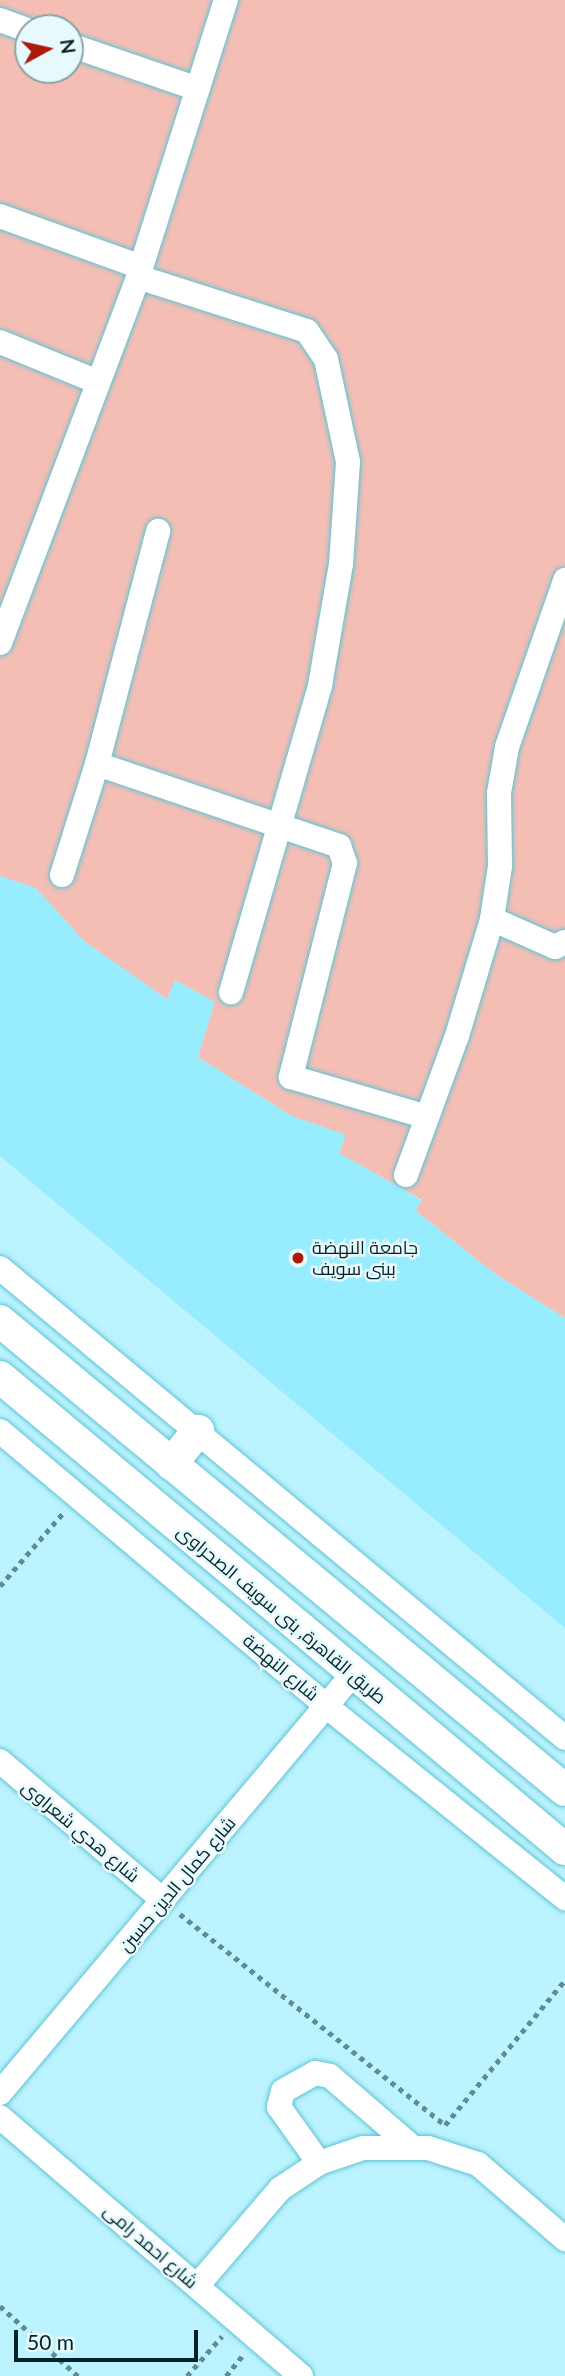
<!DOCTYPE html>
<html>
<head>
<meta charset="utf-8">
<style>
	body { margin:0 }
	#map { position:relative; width:565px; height:2376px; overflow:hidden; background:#bbf3fe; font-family:Lato,Cairo,sans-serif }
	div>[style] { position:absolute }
	.built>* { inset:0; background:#97edfd }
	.green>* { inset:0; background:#f4beb5 }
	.path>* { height:4.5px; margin-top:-2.25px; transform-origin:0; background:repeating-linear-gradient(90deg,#608c95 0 5px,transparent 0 10px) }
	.roads { filter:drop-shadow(0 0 2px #5fc4d5) drop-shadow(0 0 2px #5fc4d5) }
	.minor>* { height:24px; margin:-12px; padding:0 12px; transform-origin:12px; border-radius:12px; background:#fff }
	.major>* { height:32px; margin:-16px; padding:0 16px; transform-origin:16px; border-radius:16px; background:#fff }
	.dots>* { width:19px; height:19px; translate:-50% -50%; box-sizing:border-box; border:4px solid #e7f9fc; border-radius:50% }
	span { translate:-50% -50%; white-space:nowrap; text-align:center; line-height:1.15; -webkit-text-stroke:5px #e7f9fc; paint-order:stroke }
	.poi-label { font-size:18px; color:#022228 }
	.left { translate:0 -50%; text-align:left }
	.street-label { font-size:18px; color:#022228 }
	.north { position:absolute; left:14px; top:14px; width:70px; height:70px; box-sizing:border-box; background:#e7f9fc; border:2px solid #8ba3a7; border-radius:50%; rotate:82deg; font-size:19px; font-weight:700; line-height:28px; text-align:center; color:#022228 }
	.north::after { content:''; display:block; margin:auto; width:24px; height:32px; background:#ab1a0b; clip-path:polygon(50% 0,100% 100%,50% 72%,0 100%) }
	.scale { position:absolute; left:14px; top:2330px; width:184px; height:32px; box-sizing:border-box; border:4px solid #022228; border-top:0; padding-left:9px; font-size:21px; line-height:24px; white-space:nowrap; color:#022228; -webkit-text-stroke:5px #e7f9fc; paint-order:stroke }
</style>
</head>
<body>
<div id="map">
	<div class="built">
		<i style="clip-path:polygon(0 876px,36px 888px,84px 941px,167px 999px,174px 980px,216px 1002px,198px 1057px,292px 1116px,347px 1135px,340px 1153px,422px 1201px,417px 1212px,494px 1273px,565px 1318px,565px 1628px,0 1156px)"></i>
	</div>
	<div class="green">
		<i style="clip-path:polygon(evenodd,0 0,565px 0,565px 1318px,494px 1273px,416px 1211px,422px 1200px,339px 1153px,346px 1135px,292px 1116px,198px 1057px,215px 1002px,175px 980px,167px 999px,84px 941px,36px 888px,0 876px,0 0,28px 28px,70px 28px,70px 70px,28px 70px,28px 28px)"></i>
	</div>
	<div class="path">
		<i style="left:0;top:1586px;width:96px;rotate:-49.2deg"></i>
		<i style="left:180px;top:1914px;width:339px;rotate:38.5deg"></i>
		<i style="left:445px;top:2125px;width:188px;rotate:-50.4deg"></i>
		<i style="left:0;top:2306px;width:105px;rotate:41.9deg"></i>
		<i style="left:187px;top:2376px;width:53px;rotate:-48.8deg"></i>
		<i style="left:226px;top:2376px;width:27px;rotate:-51deg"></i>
	</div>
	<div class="roads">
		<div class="minor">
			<i style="left:0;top:20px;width:30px;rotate:20deg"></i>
			<i style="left:70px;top:45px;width:135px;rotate:19deg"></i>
			<i style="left:0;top:216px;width:150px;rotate:19.9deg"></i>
			<i style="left:138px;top:277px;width:177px;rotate:17.7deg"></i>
			<i style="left:307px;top:331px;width:34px;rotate:56deg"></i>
			<i style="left:326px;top:359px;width:105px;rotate:77.9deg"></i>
			<i style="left:348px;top:462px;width:102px;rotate:93.9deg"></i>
			<i style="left:341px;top:564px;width:124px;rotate:99.8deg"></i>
			<i style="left:320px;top:686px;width:319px;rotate:106.2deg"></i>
			<i style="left:0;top:342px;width:106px;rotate:22.2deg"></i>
			<i style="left:0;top:643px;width:391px;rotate:-69.3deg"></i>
			<i style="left:138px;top:277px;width:291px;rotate:-72.4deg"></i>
			<i style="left:97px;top:764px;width:241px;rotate:-75.3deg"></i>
			<i style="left:62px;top:875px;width:116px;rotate:-72.5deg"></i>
			<i style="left:97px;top:764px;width:256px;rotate:18.7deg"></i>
			<i style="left:339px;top:846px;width:18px;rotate:71deg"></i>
			<i style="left:345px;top:863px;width:221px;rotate:104.2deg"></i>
			<i style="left:291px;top:1077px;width:142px;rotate:16.4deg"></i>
			<i style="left:492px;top:919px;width:69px;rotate:24deg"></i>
			<i style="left:555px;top:947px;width:11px;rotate:-27deg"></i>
			<i style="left:406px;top:1175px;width:148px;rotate:-69.9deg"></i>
			<i style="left:457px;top:1036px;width:122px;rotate:-73.3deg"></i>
			<i style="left:492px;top:919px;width:54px;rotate:-81.4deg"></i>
			<i style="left:500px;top:866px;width:73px;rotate:-90.8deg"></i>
			<i style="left:499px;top:793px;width:47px;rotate:-80.1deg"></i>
			<i style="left:507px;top:747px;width:177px;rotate:-70.8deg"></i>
			<i style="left:0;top:1268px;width:735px;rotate:39.76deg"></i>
			<i style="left:0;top:1431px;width:426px;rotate:40.1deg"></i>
			<i style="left:326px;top:1706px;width:307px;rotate:38.8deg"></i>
			<i style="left:0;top:1761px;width:214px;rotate:40.5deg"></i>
			<i style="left:0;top:2093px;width:548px;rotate:-49.89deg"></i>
			<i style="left:0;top:2117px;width:397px;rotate:40.7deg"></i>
			<i style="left:319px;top:2163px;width:69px;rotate:-125.5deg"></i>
			<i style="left:279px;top:2107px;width:16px;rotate:-76deg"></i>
			<i style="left:283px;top:2091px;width:37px;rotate:-29deg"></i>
			<i style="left:315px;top:2073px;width:15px;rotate:11deg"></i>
			<i style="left:330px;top:2076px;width:106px;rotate:40.8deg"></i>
			<i style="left:197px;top:2286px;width:128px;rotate:-49.4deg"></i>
			<i style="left:280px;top:2189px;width:47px;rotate:-33.7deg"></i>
			<i style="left:319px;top:2163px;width:46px;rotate:-18.8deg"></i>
			<i style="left:363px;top:2148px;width:65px"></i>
			<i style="left:428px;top:2148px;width:52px;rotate:17.7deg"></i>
			<i style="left:478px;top:2164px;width:115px;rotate:40.8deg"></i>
		</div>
		<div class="major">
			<i style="left:0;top:1321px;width:734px;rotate:39.7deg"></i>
			<i style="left:0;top:1377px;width:736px;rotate:39.88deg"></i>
			<i style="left:171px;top:1464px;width:43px;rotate:-50.7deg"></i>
		</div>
	</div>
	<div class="dots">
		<i style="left:298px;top:1258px;background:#ab1a0b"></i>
	</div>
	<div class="poi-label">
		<span class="left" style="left:312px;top:1258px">جامعة النهضة<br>ببنى سويف</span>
	</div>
	<div class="street-label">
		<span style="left:282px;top:1614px;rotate:40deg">طريق القاهرة, بنى سويف الصحراوى</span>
		<span style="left:281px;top:1667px;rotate:40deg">شارع النهضة</span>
		<span style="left:81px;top:1831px;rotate:40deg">شارع هدي شعراوى</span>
		<span style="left:177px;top:1884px;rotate:-50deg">شارع كمال الدين حسين</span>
		<span style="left:151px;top:2246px;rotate:41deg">شارع احمد رامى</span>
	</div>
	<div class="north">N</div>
	<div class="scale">50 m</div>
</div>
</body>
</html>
